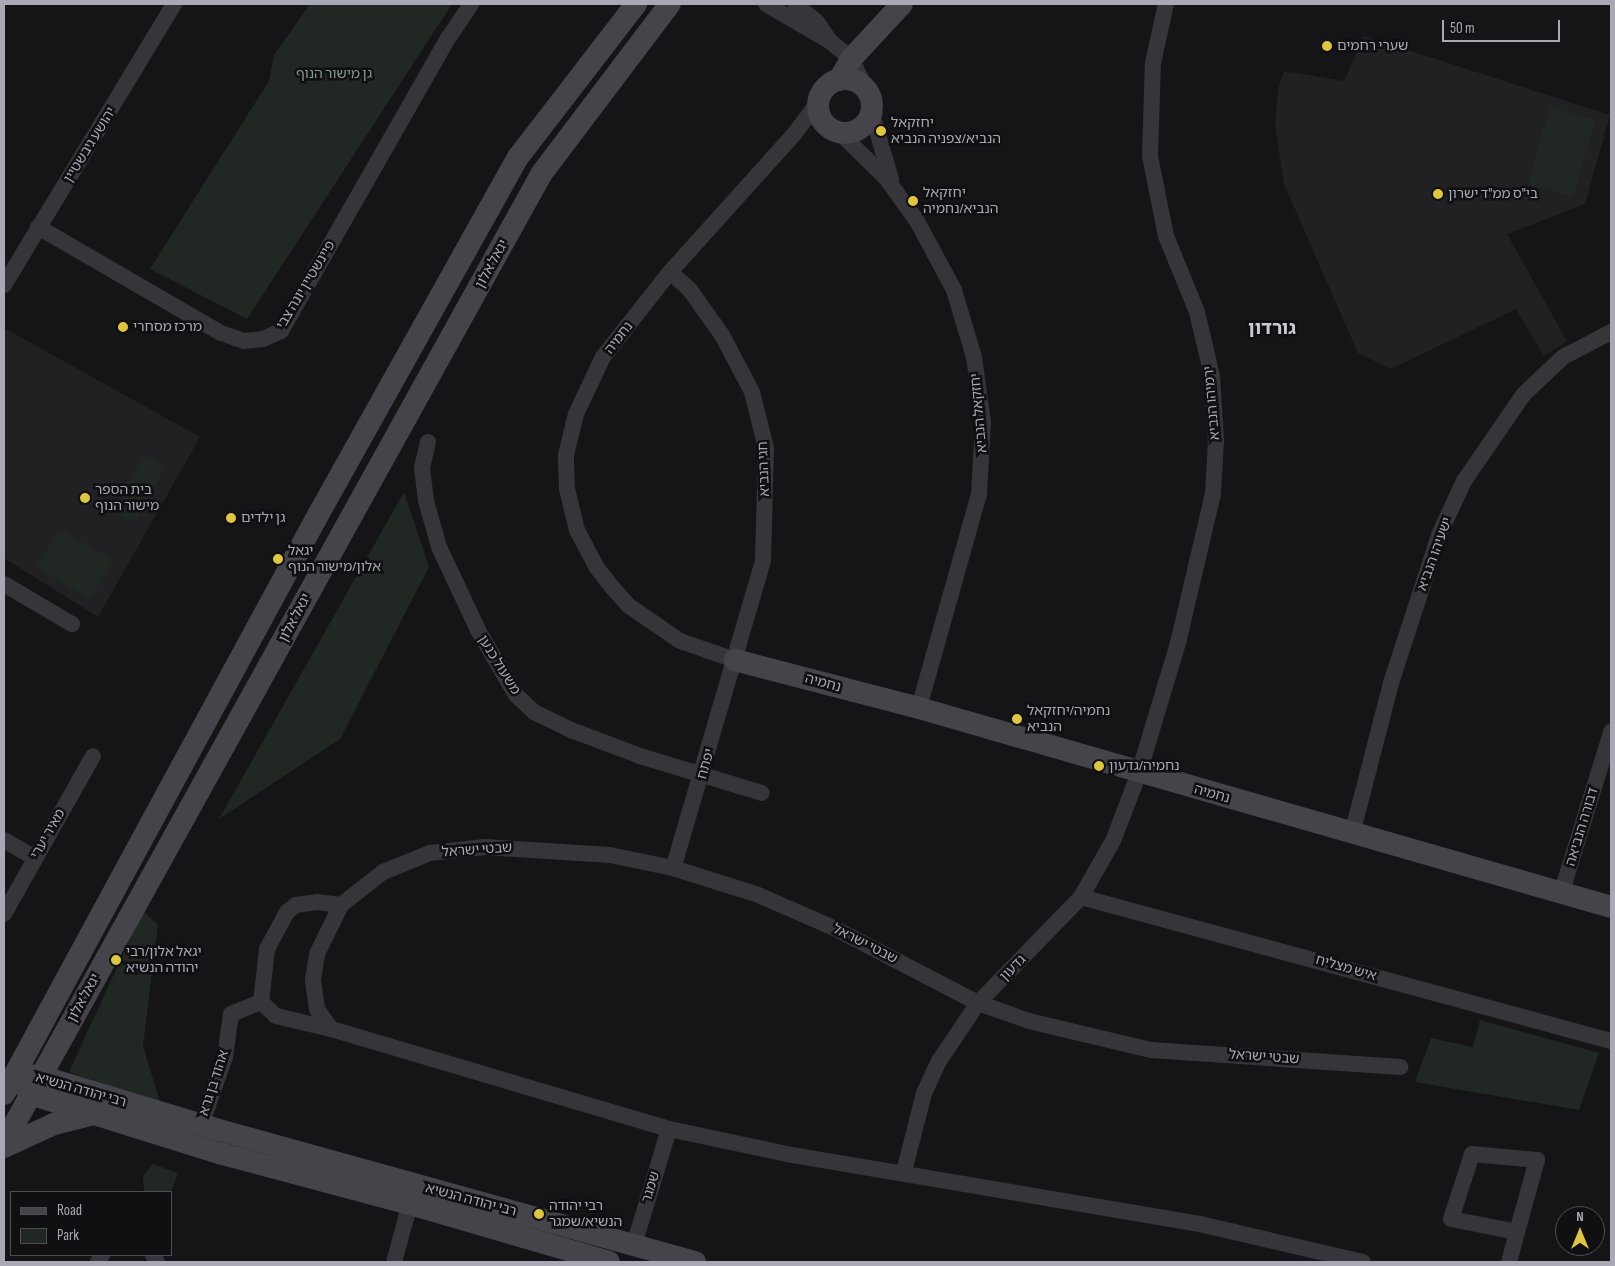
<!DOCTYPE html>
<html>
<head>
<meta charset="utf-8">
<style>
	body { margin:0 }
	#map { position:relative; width:1615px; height:1266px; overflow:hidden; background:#151416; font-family:"Sofia Sans Condensed","Noto Sans Hebrew",sans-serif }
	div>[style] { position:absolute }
	.built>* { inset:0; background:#212123 }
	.green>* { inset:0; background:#212823; transform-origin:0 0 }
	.street>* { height:16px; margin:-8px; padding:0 8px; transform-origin:8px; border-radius:8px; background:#36363a }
	.secondary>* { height:22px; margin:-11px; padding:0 11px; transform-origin:11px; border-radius:11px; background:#44444a }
	.secondary>.ring { margin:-11px; padding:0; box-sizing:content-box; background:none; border:22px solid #44444a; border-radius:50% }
	.dots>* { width:14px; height:14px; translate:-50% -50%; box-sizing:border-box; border:2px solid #100f11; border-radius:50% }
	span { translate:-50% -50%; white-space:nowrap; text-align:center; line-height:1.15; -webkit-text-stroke:5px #100f11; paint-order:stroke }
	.poi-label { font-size:14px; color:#a8a9b5 }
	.left { translate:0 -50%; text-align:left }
	.park-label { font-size:14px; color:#819e88 }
	.street-label { font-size:14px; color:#a8a9b5 }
	.district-label { font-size:19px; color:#c8c9d1; font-weight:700 }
	.frame { position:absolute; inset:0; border:5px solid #a8a9b5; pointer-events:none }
	.legend { position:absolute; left:10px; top:1191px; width:162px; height:65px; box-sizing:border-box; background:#100f11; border:1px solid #4d4d53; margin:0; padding:6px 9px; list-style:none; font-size:15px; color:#a8a9b5 }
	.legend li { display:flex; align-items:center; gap:10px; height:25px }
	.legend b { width:25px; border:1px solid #4d4d53 }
	.north { position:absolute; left:1555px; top:1206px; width:50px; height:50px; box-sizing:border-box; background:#100f11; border:1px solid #4d4d53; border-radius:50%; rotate:0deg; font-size:14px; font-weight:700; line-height:20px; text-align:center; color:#a8a9b5 }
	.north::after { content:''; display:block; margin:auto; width:18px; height:22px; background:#dec644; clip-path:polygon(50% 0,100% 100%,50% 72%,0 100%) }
	.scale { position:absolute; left:1442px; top:20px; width:118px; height:22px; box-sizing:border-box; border:2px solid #a8a9b5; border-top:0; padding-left:6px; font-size:15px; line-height:18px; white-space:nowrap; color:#a8a9b5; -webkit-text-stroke:4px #100f11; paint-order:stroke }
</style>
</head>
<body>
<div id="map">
	<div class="built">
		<i style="clip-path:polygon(1364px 36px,1610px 115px,1585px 204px,1507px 234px,1567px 341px,1544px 356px,1516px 309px,1391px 369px,1358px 353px,1284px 184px,1275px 126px,1278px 89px,1284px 71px,1344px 81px)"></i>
		<i style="clip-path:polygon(4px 328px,200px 437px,98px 617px,4px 558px)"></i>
	</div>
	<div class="green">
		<i style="clip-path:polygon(310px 4px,452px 4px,247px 319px,150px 269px,269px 81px,274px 55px)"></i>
		<i style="left:1550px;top:107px;width:47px;height:80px;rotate:16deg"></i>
		<i style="left:144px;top:455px;width:24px;height:63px;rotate:28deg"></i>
		<i style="clip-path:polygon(404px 492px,429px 567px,340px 739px,219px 819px)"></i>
		<i style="left:59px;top:529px;width:62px;height:45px;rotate:30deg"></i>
		<i style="clip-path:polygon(143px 911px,158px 925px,143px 1046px,161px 1105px,69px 1072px)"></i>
		<i style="clip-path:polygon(1480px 1020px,1599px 1053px,1579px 1110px,1415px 1082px,1431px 1038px,1473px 1047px)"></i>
		<i style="clip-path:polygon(153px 1164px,178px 1173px,171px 1192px,144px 1192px,143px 1176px)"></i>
	</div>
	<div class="street">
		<i style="left:766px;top:4px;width:75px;rotate:30.3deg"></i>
		<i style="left:831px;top:42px;width:26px;rotate:40deg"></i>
		<i style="left:851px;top:59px;width:34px;rotate:63deg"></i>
		<i style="left:795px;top:4px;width:28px;rotate:39deg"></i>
		<i style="left:817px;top:22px;width:22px;rotate:56deg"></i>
		<i style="left:871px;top:111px;width:71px;rotate:73.6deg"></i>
		<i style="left:839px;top:132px;width:66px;rotate:44.4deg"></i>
		<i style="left:886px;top:178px;width:53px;rotate:54.2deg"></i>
		<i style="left:917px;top:221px;width:78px;rotate:61.8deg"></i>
		<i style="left:954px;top:290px;width:70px;rotate:73.4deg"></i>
		<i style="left:974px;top:357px;width:66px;rotate:82.1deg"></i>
		<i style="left:983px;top:422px;width:72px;rotate:93.2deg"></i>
		<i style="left:979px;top:494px;width:222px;rotate:105.7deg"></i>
		<i style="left:38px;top:227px;width:211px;rotate:30.1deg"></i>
		<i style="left:221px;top:333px;width:24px;rotate:19deg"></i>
		<i style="left:244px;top:341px;width:19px;rotate:-6deg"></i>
		<i style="left:263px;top:339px;width:20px;rotate:-24deg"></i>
		<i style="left:281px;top:331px;width:339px;rotate:-60.3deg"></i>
		<i style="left:449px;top:37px;width:40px;rotate:-56deg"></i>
		<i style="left:670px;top:272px;width:27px;rotate:42deg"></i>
		<i style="left:690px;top:290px;width:55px;rotate:54.6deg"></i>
		<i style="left:722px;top:335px;width:64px;rotate:62.2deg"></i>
		<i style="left:752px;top:392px;width:58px;rotate:76deg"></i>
		<i style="left:766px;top:448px;width:113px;rotate:91.5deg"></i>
		<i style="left:763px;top:561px;width:320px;rotate:106.3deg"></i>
		<i style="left:4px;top:285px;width:328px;rotate:-58.8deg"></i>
		<i style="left:428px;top:442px;width:27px;rotate:103deg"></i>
		<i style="left:422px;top:468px;width:33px;rotate:83deg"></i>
		<i style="left:426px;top:501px;width:48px;rotate:74.2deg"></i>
		<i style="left:439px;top:547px;width:92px;rotate:64.8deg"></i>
		<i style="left:478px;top:630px;width:75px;rotate:59.7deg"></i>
		<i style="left:516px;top:695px;width:25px;rotate:43deg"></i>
		<i style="left:534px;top:712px;width:41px;rotate:25.9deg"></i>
		<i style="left:571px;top:730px;width:74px;rotate:20.6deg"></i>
		<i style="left:640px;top:756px;width:127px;rotate:16.9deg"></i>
		<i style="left:4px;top:584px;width:79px;rotate:30.5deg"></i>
		<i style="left:735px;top:660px;width:58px;rotate:-160.9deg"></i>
		<i style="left:680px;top:641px;width:62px;rotate:-145.5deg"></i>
		<i style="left:629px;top:606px;width:25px;rotate:-132deg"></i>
		<i style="left:612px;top:587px;width:24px;rotate:-128deg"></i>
		<i style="left:597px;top:568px;width:43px;rotate:-117.8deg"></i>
		<i style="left:577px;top:530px;width:42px;rotate:-103.7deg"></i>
		<i style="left:567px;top:489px;width:34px;rotate:-92deg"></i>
		<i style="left:566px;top:455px;width:42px;rotate:-76.3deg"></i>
		<i style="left:576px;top:414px;width:63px;rotate:-64.7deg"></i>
		<i style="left:603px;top:357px;width:108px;rotate:-51.8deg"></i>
		<i style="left:670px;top:272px;width:187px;rotate:-48deg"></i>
		<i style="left:795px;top:133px;width:40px;rotate:-53deg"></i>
		<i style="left:1352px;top:834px;width:156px;rotate:-75.5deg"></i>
		<i style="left:1391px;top:683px;width:156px;rotate:-72deg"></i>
		<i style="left:1439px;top:535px;width:60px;rotate:-65.2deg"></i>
		<i style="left:1464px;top:481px;width:104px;rotate:-55.5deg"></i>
		<i style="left:1523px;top:395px;width:55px;rotate:-43.5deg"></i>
		<i style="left:1563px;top:357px;width:54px;rotate:-27.5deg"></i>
		<i style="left:4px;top:840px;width:34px;rotate:30deg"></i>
		<i style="left:1561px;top:894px;width:170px;rotate:-72.8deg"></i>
		<i style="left:1081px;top:897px;width:549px;rotate:15.2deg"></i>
		<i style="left:4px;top:914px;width:181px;rotate:-60.6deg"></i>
		<i style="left:331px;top:1029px;width:57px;rotate:-166.7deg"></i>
		<i style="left:276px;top:1016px;width:21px;rotate:-137deg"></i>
		<i style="left:261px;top:1002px;width:53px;rotate:-83.5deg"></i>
		<i style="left:267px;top:949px;width:42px;rotate:-61.6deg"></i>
		<i style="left:287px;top:912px;width:11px;rotate:-38deg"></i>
		<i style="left:296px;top:905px;width:21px;rotate:-8deg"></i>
		<i style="left:317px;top:902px;width:24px;rotate:7deg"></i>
		<i style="left:201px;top:1125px;width:72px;rotate:-70.6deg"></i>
		<i style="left:225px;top:1057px;width:43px;rotate:-82.1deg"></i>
		<i style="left:231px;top:1014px;width:32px;rotate:-22deg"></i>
		<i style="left:904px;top:1172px;width:81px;rotate:-75.8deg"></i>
		<i style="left:924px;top:1093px;width:35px;rotate:-65deg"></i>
		<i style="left:939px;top:1061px;width:70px;rotate:-56.1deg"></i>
		<i style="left:978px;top:1003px;width:148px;rotate:-45.8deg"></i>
		<i style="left:1081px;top:897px;width:64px;rotate:-60.3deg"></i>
		<i style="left:1113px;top:841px;width:73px;rotate:-69.1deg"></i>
		<i style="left:1139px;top:773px;width:136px;rotate:-73.3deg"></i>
		<i style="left:1178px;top:643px;width:153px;rotate:-76.8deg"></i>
		<i style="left:1213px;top:494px;width:53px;rotate:-86.8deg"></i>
		<i style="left:1216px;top:441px;width:65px;rotate:-93.5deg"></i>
		<i style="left:1212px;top:376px;width:66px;rotate:-103.2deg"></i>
		<i style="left:1197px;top:312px;width:82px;rotate:-112.2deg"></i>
		<i style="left:1166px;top:236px;width:82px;rotate:-101.3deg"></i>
		<i style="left:1150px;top:156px;width:93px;rotate:-88.2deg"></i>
		<i style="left:1153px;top:63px;width:60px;rotate:-77.6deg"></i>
		<i style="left:634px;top:1245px;width:121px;rotate:-73.2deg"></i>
		<i style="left:153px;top:1255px;width:8px;rotate:60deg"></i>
		<i style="left:98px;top:1262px;width:8px;rotate:-60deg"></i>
		<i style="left:394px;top:1262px;width:60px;rotate:-74.6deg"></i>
		<i style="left:410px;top:1204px;width:10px;rotate:-107deg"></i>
		<i style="left:1363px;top:1262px;width:167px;rotate:-166.9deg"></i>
		<i style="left:1200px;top:1224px;width:419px;rotate:-170.4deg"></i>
		<i style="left:787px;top:1154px;width:121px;rotate:-168deg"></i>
		<i style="left:669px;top:1129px;width:352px;rotate:-163.5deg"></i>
		<i style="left:331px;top:1029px;width:24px;rotate:-125deg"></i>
		<i style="left:317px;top:1009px;width:29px;rotate:-98deg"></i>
		<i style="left:313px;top:980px;width:26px;rotate:-81deg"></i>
		<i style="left:317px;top:954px;width:55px;rotate:-63.9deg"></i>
		<i style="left:341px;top:905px;width:53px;rotate:-38.2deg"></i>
		<i style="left:383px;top:872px;width:51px;rotate:-22deg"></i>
		<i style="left:430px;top:853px;width:55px;rotate:-6.2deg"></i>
		<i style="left:485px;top:847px;width:125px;rotate:3.7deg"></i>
		<i style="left:610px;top:855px;width:64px;rotate:11.7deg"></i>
		<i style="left:673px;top:868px;width:87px;rotate:17.4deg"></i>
		<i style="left:756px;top:894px;width:85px;rotate:23.6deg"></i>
		<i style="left:834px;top:928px;width:162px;rotate:27.5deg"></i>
		<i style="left:978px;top:1003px;width:54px;rotate:19.4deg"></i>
		<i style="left:1029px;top:1021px;width:125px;rotate:13.4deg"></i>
		<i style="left:1151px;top:1050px;width:250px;rotate:3.9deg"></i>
		<i style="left:1509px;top:1262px;width:31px;rotate:-75deg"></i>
		<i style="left:1517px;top:1232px;width:75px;rotate:-74.5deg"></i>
		<i style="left:1537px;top:1160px;width:65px;rotate:-174.7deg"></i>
		<i style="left:1472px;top:1154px;width:68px;rotate:107.9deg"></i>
		<i style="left:1451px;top:1219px;width:67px;rotate:11.1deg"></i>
	</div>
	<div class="secondary">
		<i class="ring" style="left:818px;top:79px;width:32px;height:32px"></i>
		<i style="left:839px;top:80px;width:24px;rotate:-60deg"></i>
		<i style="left:851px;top:59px;width:75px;rotate:-47.2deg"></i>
		<i style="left:735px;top:660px;width:190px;rotate:14.6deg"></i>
		<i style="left:919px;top:708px;width:720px;rotate:16.04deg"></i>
		<i style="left:25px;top:1075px;width:15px;rotate:4deg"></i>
		<i style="left:40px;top:1076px;width:187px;rotate:16.8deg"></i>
		<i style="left:219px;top:1130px;width:494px;rotate:15.5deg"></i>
		<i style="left:21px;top:1082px;width:15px;rotate:53deg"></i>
		<i style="left:30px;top:1094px;width:198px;rotate:17.3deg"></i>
		<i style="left:219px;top:1153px;width:198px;rotate:15deg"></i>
		<i style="left:410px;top:1204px;width:207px;rotate:16.2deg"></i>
		<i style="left:4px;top:1094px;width:659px;rotate:-61.53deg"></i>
		<i style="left:318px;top:515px;width:411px;rotate:-60.8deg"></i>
		<i style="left:519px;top:156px;width:192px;rotate:-52.4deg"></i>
		<i style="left:4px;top:1143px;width:1109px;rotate:-60.99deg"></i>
		<i style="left:542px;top:173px;width:212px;rotate:-52.9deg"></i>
		<i style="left:4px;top:1147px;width:55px;rotate:-24.7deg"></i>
		<i style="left:54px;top:1124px;width:41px;rotate:-14deg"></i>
	</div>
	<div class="dots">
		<i style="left:1327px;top:46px;background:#dec644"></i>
		<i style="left:881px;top:131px;background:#dec644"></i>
		<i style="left:1438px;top:194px;background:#dec644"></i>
		<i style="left:913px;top:201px;background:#dec644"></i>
		<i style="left:123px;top:327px;background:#dec644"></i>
		<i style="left:85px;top:498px;background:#dec644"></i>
		<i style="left:231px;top:518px;background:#dec644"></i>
		<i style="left:278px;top:559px;background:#dec644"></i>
		<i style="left:1017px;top:719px;background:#dec644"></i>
		<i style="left:1099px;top:766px;background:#dec644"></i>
		<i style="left:116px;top:960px;background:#dec644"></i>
		<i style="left:539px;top:1214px;background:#dec644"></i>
	</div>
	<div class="poi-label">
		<span class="left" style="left:1337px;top:46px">שערי רחמים</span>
		<span class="left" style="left:891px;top:131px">יחזקאל<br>הנביא/צפניה הנביא</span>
		<span class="left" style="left:923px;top:201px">יחזקאל<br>הנביא/נחמיה</span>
		<span class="left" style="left:1448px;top:194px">בי"ס ממ"ד ישרון</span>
		<span class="left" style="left:133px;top:327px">מרכז מסחרי</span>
		<span class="left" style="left:95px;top:498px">בית הספר<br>מישור הנוף</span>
		<span class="left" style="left:241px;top:518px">גן ילדים</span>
		<span class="left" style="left:288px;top:559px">יגאל<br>אלון/מישור הנוף</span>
		<span class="left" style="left:1027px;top:719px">נחמיה/יחזקאל<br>הנביא</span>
		<span class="left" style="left:1109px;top:766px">נחמיה/גדעון</span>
		<span class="left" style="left:126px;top:960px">יגאל אלון/רבי<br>יהודה הנשיא</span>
		<span class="left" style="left:549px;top:1214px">רבי יהודה<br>הנשיא/שמגר</span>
	</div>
	<div class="park-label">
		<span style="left:334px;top:74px">גן מישור הנוף</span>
	</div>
	<div class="street-label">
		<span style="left:90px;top:145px;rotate:-58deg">יהושע גיבשטיין</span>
		<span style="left:492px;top:264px;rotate:-61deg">יגאל אלון</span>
		<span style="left:306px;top:285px;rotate:-59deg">פיינשטיין יונה צבי</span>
		<span style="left:619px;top:338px;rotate:-52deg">נחמיה</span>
		<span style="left:1212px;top:403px;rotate:-95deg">ירמיהו הנביא</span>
		<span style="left:979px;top:413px;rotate:-95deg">יחזקאל הנביא</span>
		<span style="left:764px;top:469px;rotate:-92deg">חגי הנביא</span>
		<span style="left:1435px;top:554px;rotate:-70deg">ישעיהו הנביא</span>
		<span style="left:295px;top:618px;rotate:-62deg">יגאל אלון</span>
		<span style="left:499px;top:665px;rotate:58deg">משעול כנען</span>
		<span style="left:823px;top:683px;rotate:15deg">נחמיה</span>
		<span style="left:706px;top:764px;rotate:-74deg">יפתח</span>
		<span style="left:1212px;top:794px;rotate:16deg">נחמיה</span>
		<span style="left:1582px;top:827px;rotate:-73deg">דבורה הנביאה</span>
		<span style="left:48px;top:834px;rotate:-60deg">מאיר יערי</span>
		<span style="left:477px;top:850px;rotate:-4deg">שבטי ישראל</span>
		<span style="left:865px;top:944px;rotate:27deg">שבטי ישראל</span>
		<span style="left:1013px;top:968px;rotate:-45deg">גדעון</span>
		<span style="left:1346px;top:968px;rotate:16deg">איש מצליח</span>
		<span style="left:84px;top:998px;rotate:-61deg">יגאל אלון</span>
		<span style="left:1264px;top:1057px;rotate:4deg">שבטי ישראל</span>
		<span style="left:214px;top:1083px;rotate:-72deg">אהוד בן גרא</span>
		<span style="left:81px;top:1090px;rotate:16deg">רבי יהודה הנשיא</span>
		<span style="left:651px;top:1187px;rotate:-73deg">שמגר</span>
		<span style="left:471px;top:1200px;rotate:15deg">רבי יהודה הנשיא</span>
	</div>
	<div class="district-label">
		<span style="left:1272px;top:329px">גורדון</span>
	</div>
	<div class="frame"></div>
	<ul class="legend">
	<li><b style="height:6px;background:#44444a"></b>Road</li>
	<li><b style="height:14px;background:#212823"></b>Park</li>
	</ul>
	<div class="north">N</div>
	<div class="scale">50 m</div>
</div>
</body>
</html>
